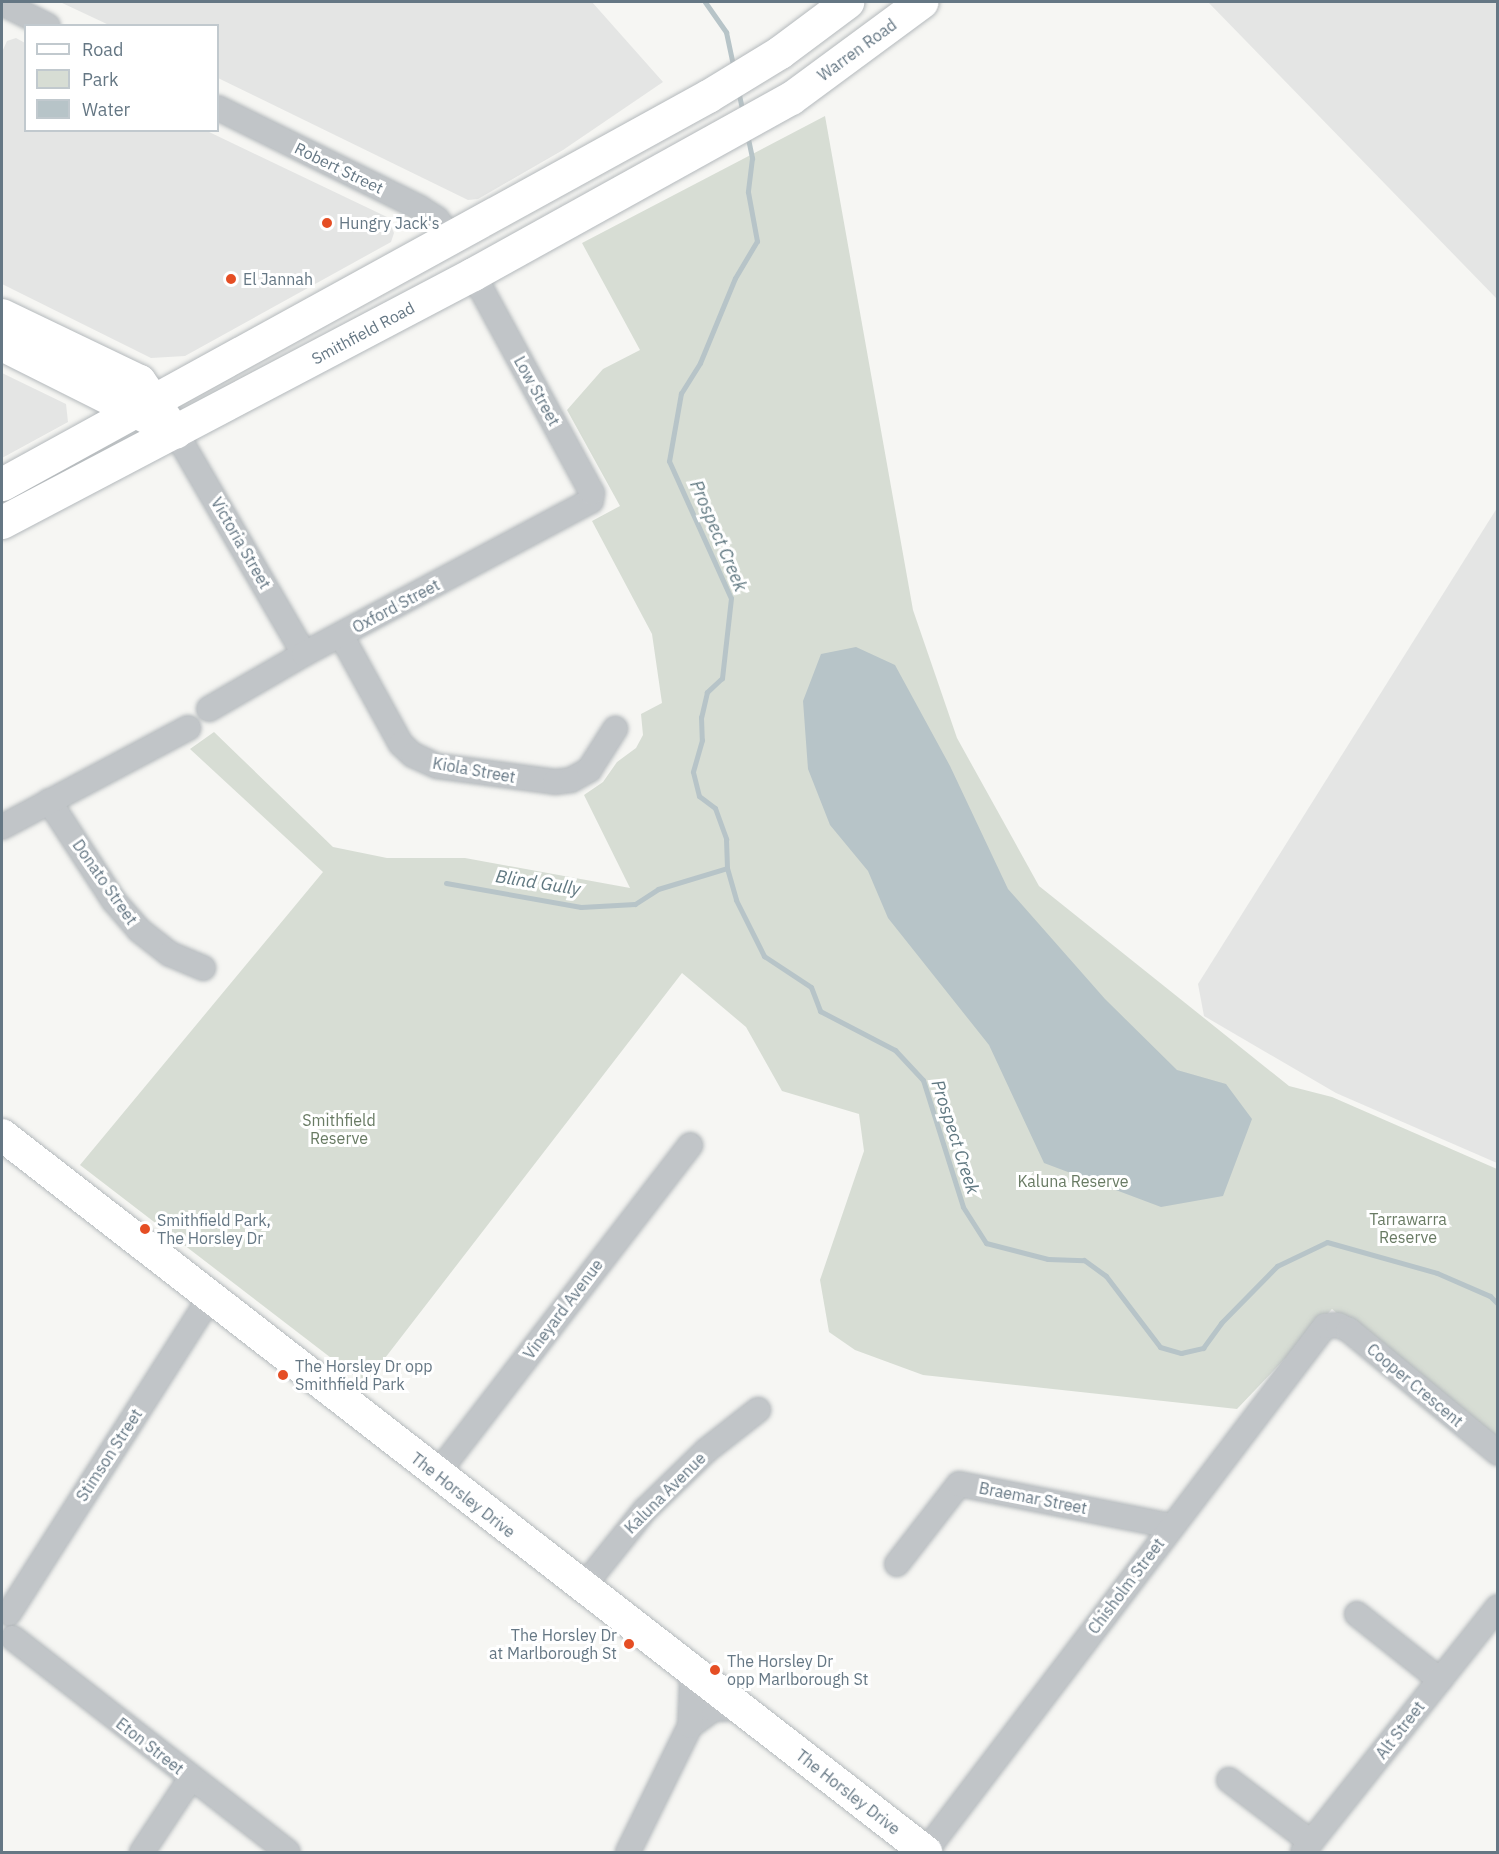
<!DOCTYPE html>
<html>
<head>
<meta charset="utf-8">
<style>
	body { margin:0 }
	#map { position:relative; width:1499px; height:1854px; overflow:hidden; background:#f6f6f3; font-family:"IBM Plex Sans",sans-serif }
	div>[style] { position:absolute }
	.built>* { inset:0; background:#e4e5e4 }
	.green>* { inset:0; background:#d7ddd4 }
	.water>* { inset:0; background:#b7c4c8 }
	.stream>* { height:5px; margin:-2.5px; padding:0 2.5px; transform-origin:2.5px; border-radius:2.5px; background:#b7c4c8 }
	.roads { filter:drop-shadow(0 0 2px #b4b9bc) drop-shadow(0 0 2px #b4b9bc) }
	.minor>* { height:24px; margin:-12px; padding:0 12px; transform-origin:12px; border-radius:12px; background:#c1c5c8 }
	.major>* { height:32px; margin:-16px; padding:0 16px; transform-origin:16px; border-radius:16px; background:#fff }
	.highway>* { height:33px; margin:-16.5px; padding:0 16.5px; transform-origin:16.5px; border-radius:16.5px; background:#fff }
	.dots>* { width:16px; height:16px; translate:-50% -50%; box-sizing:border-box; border:3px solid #fff; border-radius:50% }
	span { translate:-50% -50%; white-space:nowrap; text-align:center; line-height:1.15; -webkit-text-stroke:6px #fff; paint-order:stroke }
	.street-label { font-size:16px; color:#657784 }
	.poi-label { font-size:16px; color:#657784 }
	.left { translate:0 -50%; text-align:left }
	.right { translate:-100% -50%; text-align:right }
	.park-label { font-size:16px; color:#697b64 }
	.water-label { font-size:18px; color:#607881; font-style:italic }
	.frame { position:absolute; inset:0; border:3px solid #657784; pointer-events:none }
	.legend { position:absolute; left:24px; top:24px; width:195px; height:108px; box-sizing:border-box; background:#fff; border:2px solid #c1c9ce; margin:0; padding:8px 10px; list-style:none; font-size:18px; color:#657784 }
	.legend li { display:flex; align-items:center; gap:12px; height:30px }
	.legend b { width:30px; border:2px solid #c1c9ce }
</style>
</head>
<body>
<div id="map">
	<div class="built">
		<i style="clip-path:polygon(60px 2px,592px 2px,663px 82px,563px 150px,478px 199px,468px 200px,218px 78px,218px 26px,109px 25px)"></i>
		<i style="clip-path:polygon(1208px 2px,1497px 2px,1497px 299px)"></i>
		<i style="clip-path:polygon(16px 38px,25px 43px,26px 130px,207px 131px,387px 217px,394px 233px,391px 242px,185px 356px,151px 358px,2px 284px,2px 52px,7px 41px)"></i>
		<i style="clip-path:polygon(2px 373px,66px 404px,68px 422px,2px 458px)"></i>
		<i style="clip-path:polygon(1497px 508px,1497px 1163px,1336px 1093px,1204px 1016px,1198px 984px)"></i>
	</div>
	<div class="green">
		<i style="clip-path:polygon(825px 116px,913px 610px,957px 738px,1039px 886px,1289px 1086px,1332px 1097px,1497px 1169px,1497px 1444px,1332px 1309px,1237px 1409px,923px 1375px,855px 1350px,829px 1332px,820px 1280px,864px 1151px,859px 1114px,782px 1091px,746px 1027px,682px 973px,365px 1384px,80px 1165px,323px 872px,190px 749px,214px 732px,333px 847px,387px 858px,465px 858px,630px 888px,584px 795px,603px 782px,617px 762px,636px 748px,643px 735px,641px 714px,662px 703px,652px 634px,592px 521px,620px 506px,567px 410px,603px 369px,640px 350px,582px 243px)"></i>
	</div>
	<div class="water">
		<i style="clip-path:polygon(856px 647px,895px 665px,950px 766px,1008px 889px,1105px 999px,1177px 1070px,1226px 1084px,1252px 1119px,1223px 1196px,1161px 1207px,1044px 1163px,989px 1045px,888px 918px,868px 871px,830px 825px,808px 769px,803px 701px,821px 654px)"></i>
	</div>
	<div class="stream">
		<i style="left:705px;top:2px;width:37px;rotate:55deg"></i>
		<i style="left:726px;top:32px;width:38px;rotate:78deg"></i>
		<i style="left:738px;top:90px;width:24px;rotate:78deg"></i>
		<i style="left:747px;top:134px;width:25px;rotate:78deg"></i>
		<i style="left:752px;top:158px;width:34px;rotate:97deg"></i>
		<i style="left:748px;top:192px;width:50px;rotate:79.6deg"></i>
		<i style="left:757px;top:241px;width:43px;rotate:120.7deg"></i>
		<i style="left:735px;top:278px;width:92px;rotate:112.4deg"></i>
		<i style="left:700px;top:363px;width:36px;rotate:122deg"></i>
		<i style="left:681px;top:393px;width:69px;rotate:100deg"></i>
		<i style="left:669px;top:461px;width:150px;rotate:65.7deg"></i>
		<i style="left:731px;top:598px;width:81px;rotate:96.4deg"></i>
		<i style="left:722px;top:678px;width:21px;rotate:137deg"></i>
		<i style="left:707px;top:692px;width:26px;rotate:103deg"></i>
		<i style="left:701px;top:717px;width:23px;rotate:88deg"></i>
		<i style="left:702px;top:740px;width:33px;rotate:106deg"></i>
		<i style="left:693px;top:772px;width:25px;rotate:76deg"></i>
		<i style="left:699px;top:796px;width:20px;rotate:37deg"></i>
		<i style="left:715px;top:808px;width:33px;rotate:70deg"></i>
		<i style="left:726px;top:839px;width:29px;rotate:88deg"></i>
		<i style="left:727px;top:868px;width:33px;rotate:74deg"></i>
		<i style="left:736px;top:900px;width:63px;rotate:63.4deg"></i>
		<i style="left:764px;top:956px;width:56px;rotate:33.4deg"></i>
		<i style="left:811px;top:987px;width:26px;rotate:69deg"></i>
		<i style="left:820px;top:1011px;width:85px;rotate:27.5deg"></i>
		<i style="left:895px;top:1050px;width:41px;rotate:47deg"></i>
		<i style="left:923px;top:1080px;width:133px;rotate:72.5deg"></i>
		<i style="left:963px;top:1207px;width:43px;rotate:57.4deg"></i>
		<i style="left:986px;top:1243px;width:64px;rotate:14.5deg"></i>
		<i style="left:1048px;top:1259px;width:36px;rotate:2deg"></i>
		<i style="left:1084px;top:1260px;width:27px;rotate:36deg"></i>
		<i style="left:1106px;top:1276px;width:89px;rotate:52.7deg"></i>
		<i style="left:1160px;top:1347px;width:22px;rotate:16deg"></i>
		<i style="left:1181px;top:1353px;width:23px;rotate:-13deg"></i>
		<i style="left:1203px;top:1348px;width:31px;rotate:-54deg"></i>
		<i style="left:1221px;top:1323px;width:80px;rotate:-45.5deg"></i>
		<i style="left:1277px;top:1266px;width:55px;rotate:-25.6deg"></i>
		<i style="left:1327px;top:1242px;width:114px;rotate:15.7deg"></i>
		<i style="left:1437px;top:1273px;width:58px;rotate:23.5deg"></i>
		<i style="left:1490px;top:1296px;width:11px;rotate:45deg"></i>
		<i style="left:446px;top:883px;width:137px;rotate:10.1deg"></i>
		<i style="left:581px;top:907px;width:54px;rotate:-3.2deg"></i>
		<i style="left:635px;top:904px;width:27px;rotate:-33deg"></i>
		<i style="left:658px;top:889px;width:72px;rotate:-16.9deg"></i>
	</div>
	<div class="roads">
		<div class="minor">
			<i style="left:2px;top:3px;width:51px;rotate:26.6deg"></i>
			<i style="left:218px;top:108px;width:225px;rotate:26.3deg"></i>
			<i style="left:420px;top:208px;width:20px;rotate:33deg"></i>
			<i style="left:437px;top:219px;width:24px;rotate:55deg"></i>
			<i style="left:176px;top:433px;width:255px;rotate:59.9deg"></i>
			<i style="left:341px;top:635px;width:124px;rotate:61.2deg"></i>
			<i style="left:401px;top:744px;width:16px;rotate:43deg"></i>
			<i style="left:413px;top:755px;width:26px;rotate:25deg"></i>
			<i style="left:437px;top:766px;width:119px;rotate:7.7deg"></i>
			<i style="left:555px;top:782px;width:16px;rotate:-7deg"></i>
			<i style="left:571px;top:780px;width:21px;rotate:-29deg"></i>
			<i style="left:589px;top:770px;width:49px;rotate:-57.6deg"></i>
			<i style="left:209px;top:709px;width:110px;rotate:-30.1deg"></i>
			<i style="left:304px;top:654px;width:325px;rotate:-28.1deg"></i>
			<i style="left:591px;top:501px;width:8px;rotate:-83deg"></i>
			<i style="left:592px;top:493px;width:249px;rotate:-118.5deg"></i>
			<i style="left:49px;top:801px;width:119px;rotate:57deg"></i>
			<i style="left:114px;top:901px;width:38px;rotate:49deg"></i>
			<i style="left:139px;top:930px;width:39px;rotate:38deg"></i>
			<i style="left:170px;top:954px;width:36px;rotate:23deg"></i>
			<i style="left:2px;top:827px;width:211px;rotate:-28deg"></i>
			<i style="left:437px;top:1474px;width:415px;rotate:-52.4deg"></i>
			<i style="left:897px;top:1564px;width:101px;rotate:-52.2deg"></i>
			<i style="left:959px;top:1484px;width:216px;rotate:11.2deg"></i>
			<i style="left:583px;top:1587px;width:99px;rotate:-51.2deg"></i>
			<i style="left:645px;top:1510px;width:86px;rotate:-44.1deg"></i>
			<i style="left:707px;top:1450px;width:65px;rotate:-38.1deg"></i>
			<i style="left:9px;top:1613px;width:375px;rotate:-57.5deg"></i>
			<i style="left:1357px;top:1614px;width:106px;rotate:38.5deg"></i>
			<i style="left:13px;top:1638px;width:348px;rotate:37.9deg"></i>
			<i style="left:690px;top:1726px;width:29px;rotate:-36deg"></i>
			<i style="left:713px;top:1709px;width:27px;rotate:-2deg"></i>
			<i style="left:1229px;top:1780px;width:103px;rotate:37.1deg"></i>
			<i style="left:142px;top:1852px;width:89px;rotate:-56.5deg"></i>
			<i style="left:628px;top:1852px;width:140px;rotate:-63.8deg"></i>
			<i style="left:690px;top:1726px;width:45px;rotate:-87.5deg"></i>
			<i style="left:692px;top:1681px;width:17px;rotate:-114deg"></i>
			<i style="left:925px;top:1852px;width:661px;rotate:-52.75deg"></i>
			<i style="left:1325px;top:1326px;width:13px;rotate:-4deg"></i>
			<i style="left:1338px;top:1325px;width:12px;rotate:24deg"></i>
			<i style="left:1349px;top:1330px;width:193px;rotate:39.5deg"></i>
			<i style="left:1303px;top:1852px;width:313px;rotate:-51.5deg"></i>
		</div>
		<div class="major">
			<i style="left:2px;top:315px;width:153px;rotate:25.6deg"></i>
			<i style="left:140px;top:381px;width:63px;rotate:55.3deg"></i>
			<i style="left:2px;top:345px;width:170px;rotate:26.6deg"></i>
			<i style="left:2px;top:1135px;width:1170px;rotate:37.81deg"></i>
		</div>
		<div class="highway">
			<i style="left:2px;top:484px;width:806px;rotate:-28.79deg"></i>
			<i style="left:708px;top:96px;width:84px;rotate:-31.4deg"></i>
			<i style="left:780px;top:52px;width:84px;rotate:-36.7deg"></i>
			<i style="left:2px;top:522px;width:532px;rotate:-27.77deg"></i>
			<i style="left:473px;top:274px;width:363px;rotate:-29deg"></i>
			<i style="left:791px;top:98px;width:162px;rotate:-36.4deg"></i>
		</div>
	</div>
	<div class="dots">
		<i style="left:327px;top:223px;background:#e54e24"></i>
		<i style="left:231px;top:279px;background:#e54e24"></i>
		<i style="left:145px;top:1229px;background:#e54e24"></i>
		<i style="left:283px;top:1375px;background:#e54e24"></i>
		<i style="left:629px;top:1644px;background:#e54e24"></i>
		<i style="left:715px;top:1670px;background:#e54e24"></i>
	</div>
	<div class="street-label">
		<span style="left:857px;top:50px;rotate:-36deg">Warren Road</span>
		<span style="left:339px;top:168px;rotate:26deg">Robert Street</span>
		<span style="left:363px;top:333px;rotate:-28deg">Smithfield Road</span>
		<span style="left:537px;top:391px;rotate:61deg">Low Street</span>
		<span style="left:241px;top:543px;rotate:60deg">Victoria Street</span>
		<span style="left:396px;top:606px;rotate:-28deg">Oxford Street</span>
		<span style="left:474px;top:770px;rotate:10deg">Kiola Street</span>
		<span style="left:105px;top:882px;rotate:55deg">Donato Street</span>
		<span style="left:563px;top:1309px;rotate:-53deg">Vineyard Avenue</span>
		<span style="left:1415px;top:1385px;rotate:40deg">Cooper Crescent</span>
		<span style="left:109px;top:1455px;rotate:-57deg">Stimson Street</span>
		<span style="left:665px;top:1493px;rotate:-45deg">Kaluna Avenue</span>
		<span style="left:463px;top:1495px;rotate:38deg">The Horsley Drive</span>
		<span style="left:1033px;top:1498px;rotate:11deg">Braemar Street</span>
		<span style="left:1126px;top:1586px;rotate:-53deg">Chisholm Street</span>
		<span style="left:1400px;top:1730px;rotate:-52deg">Alt Street</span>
		<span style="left:150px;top:1746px;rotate:38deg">Eton Street</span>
		<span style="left:848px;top:1792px;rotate:38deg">The Horsley Drive</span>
	</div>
	<div class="poi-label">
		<span class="left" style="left:339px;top:223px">Hungry Jack's</span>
		<span class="left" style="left:243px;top:279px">El Jannah</span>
		<span class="left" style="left:157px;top:1229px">Smithfield Park,<br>The Horsley Dr</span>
		<span class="left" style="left:295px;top:1375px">The Horsley Dr opp<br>Smithfield Park</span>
		<span class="right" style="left:617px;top:1644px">The Horsley Dr<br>at Marlborough St</span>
		<span class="left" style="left:727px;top:1670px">The Horsley Dr<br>opp Marlborough St</span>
	</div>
	<div class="park-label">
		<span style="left:339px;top:1129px">Smithfield<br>Reserve</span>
		<span style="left:1073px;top:1181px">Kaluna Reserve</span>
		<span style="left:1408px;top:1228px">Tarrawarra<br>Reserve</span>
	</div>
	<div class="water-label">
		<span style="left:718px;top:536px;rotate:67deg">Prospect Creek</span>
		<span style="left:538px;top:883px;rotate:9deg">Blind Gully</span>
		<span style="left:955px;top:1137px;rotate:72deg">Prospect Creek</span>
	</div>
	<div class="frame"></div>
	<ul class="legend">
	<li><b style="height:8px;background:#fff"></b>Road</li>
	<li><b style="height:16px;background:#d7ddd4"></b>Park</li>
	<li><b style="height:16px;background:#b7c4c8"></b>Water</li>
	</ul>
</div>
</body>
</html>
